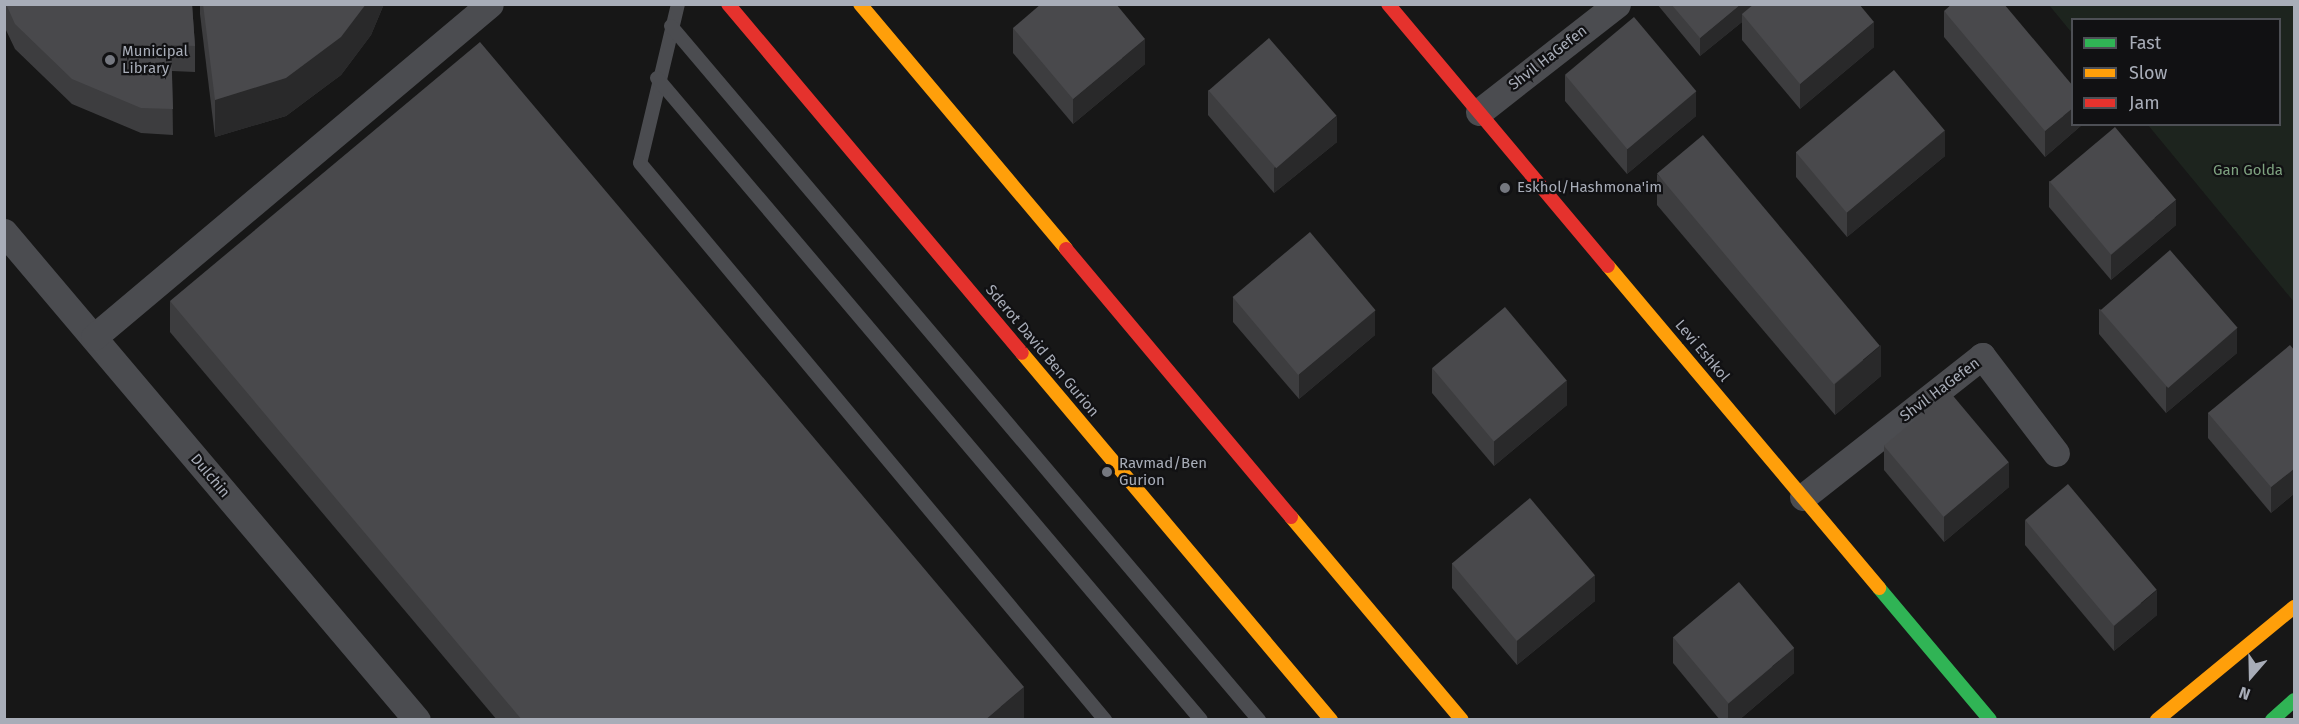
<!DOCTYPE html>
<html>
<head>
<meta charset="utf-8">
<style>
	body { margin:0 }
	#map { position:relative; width:2299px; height:724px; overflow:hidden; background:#171717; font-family:"Fira Sans",sans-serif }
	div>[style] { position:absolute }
	.green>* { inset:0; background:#1d241e }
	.lane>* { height:14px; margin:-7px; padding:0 7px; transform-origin:7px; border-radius:7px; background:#4b4c50 }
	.street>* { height:27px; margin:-13.5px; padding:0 13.5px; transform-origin:13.5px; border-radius:13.5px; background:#4b4c50 }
	.fast>* { height:14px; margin:-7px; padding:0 7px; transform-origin:7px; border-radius:7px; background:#30b455 }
	.slow>* { height:14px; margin:-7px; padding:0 7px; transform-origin:7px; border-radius:7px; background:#ff9f0a }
	.jam>* { height:14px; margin:-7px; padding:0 7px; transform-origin:7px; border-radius:7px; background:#e5322d }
	.wall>* { inset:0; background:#3d3d3f }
	.shaded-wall>* { inset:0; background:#29292a }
	.building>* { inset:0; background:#49494c; transform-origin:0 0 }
	.dots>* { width:16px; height:16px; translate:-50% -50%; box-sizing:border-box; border:3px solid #111113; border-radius:50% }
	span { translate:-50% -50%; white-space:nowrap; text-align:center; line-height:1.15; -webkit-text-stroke:4.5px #111113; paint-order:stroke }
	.poi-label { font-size:15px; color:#a8adb8 }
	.left { translate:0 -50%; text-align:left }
	.street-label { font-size:15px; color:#a8adb8 }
	.park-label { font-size:15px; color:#7fa381 }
	.frame { position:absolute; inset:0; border:6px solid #a8adb8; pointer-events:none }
	.legend { position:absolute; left:2071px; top:18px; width:210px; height:108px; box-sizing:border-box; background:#111113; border:2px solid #4d4f55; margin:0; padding:8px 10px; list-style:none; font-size:18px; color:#a8adb8 }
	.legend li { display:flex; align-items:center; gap:12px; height:30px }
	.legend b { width:30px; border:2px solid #4d4f55 }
	.north { position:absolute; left:2221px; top:646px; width:60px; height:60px; -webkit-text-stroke:4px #111113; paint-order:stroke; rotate:200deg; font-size:16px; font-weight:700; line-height:24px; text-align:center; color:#a8adb8 }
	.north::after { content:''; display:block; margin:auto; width:21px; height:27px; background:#a8adb8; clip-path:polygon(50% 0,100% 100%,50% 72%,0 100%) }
</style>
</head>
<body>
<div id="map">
	<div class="green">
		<i style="clip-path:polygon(2049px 5px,2294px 5px,2294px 302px,2148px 125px,2280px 124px,2280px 20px,2072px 20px,2072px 33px)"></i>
	</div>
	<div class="lane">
		<i style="left:678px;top:4px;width:163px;rotate:103.4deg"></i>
		<i style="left:640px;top:163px;width:726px;rotate:50.14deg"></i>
		<i style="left:671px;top:26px;width:910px;rotate:49.73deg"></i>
		<i style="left:657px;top:78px;width:841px;rotate:49.72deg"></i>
	</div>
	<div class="street">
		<i style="left:1479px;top:112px;width:175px;rotate:-38deg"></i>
		<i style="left:4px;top:232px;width:639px;rotate:49.76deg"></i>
		<i style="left:94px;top:337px;width:517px;rotate:-40.06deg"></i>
		<i style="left:1803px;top:497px;width:228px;rotate:-38.2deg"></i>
		<i style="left:1982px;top:356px;width:122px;rotate:52.7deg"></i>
	</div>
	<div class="fast">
		<i style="left:1879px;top:588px;width:172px;rotate:49.9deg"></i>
		<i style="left:2272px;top:720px;width:30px;rotate:-42deg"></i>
	</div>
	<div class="slow">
		<i style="left:860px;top:4px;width:320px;rotate:49.9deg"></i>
		<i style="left:1608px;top:266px;width:421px;rotate:49.9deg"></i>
		<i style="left:1022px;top:353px;width:480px;rotate:49.9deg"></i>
		<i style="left:1291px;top:517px;width:265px;rotate:49.9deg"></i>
		<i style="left:2157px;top:720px;width:178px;rotate:-39.5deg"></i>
	</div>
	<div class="jam">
		<i style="left:728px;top:4px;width:456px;rotate:49.9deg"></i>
		<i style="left:1388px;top:4px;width:342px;rotate:50deg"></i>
		<i style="left:1066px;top:249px;width:350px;rotate:50deg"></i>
	</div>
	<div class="wall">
		<i style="clip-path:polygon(4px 4px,192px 4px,195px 46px,195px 72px,172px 71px,173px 135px,141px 133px,72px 104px,15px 49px,4px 26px)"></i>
		<i style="clip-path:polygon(200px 4px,384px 4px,371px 35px,341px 75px,286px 116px,215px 137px,200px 14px)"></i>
		<i style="clip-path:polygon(1657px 4px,1752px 4px,1752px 6px,1874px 47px,1800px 109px,1742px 40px,1742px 22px,1700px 56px)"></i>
		<i style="clip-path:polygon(1944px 11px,2073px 124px,2083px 124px,2045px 157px,1944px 37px)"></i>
		<i style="clip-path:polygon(1013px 28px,1145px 64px,1073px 124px,1013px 53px)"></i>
		<i style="clip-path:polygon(1565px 75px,1696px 116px,1627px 174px,1565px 101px)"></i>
		<i style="clip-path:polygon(1208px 90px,1337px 142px,1274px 193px,1208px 115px)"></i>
		<i style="clip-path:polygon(1796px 152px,1945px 156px,1847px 237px,1796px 177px)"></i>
		<i style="clip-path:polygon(1657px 174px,1881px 376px,1835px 415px,1657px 205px)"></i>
		<i style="clip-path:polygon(2049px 181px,2176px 225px,2111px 280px,2049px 207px)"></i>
		<i style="clip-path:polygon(1233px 297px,1375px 335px,1299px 399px,1233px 322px)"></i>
		<i style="clip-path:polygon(170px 301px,1024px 718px,1021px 720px,497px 720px,170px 332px)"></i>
		<i style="clip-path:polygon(2099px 309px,2237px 353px,2166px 413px,2099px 334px)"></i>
		<i style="clip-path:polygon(2295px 351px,2295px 493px,2271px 513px,2208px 438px,2208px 413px)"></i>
		<i style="clip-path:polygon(1432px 368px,1567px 405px,1494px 466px,1432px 393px)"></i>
		<i style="clip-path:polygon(1884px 445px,2009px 487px,1944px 542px,1884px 470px)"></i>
		<i style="clip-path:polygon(2025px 520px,2157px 615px,2114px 651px,2025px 545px)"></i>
		<i style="clip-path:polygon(1452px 563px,1595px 601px,1517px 665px,1452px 588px)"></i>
		<i style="clip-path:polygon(1673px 637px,1794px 673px,1739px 720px,1720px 720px,1673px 663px)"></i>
	</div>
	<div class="shaded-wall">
		<i style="clip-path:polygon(366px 4px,384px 4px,371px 35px,341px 75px,286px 116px,215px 137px,215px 100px)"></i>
		<i style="clip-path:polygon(1741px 4px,1752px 4px,1752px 13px,1742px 14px,1742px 22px,1700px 56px,1700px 38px)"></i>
		<i style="clip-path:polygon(1874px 22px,1874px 47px,1800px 109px,1800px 84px)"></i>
		<i style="clip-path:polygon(1145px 39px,1145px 64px,1073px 124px,1073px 99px)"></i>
		<i style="clip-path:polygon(1696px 91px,1696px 116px,1627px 174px,1627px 149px)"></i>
		<i style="clip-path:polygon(2073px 108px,2073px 124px,2083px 124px,2045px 157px,2045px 131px)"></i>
		<i style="clip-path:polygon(1337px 116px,1337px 142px,1274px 193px,1274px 168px)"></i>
		<i style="clip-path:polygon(1945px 130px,1945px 156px,1847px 237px,1847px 212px)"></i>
		<i style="clip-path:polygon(2176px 200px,2176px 225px,2111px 280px,2111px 255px)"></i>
		<i style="clip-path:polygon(1375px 310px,1375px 335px,1299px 399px,1299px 374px)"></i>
		<i style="clip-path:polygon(2237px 328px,2237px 353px,2166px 413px,2166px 387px)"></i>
		<i style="clip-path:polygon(1881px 345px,1881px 376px,1835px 415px,1835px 384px)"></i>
		<i style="clip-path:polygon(1567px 380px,1567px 405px,1494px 466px,1494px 441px)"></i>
		<i style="clip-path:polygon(2009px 462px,2009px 487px,1944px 542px,1944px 516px)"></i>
		<i style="clip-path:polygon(2295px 468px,2295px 493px,2271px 513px,2271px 487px)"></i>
		<i style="clip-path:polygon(1595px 575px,1595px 601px,1517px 665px,1517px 640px)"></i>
		<i style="clip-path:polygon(2157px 590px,2157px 615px,2114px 651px,2114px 626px)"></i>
		<i style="clip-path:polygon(1794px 648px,1794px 673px,1739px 720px,1728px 720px,1728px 704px)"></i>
		<i style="clip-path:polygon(1024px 687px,1024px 718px,1021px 720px,985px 720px)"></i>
	</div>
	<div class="building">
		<i style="clip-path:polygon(6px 4px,192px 4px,195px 46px,171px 45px,173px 109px,141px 108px,72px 79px,15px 24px)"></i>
		<i style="clip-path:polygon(203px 4px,366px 4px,341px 37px,286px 78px,215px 100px)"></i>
		<i style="clip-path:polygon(1041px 4px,1116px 4px,1145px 39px,1073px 99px,1013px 28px)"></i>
		<i style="clip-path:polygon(1671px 4px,1741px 4px,1700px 38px)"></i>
		<i style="clip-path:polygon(1754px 4px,1859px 4px,1874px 22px,1800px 84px,1742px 14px)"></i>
		<i style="clip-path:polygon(1952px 4px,2004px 4px,2073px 86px,2073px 108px,2045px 131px,1944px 11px)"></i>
		<i style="left:1634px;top:17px;width:97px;height:90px;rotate:50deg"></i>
		<i style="left:1269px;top:38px;width:103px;height:80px;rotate:49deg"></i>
		<i style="clip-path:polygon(480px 42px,1024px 687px,985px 720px,522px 720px,170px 301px)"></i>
		<i style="left:1894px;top:70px;width:79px;height:128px;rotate:50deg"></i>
		<i style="left:2115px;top:127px;width:95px;height:85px;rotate:50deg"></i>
		<i style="left:1703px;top:135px;width:275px;height:60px;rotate:50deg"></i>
		<i style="left:1310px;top:232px;width:102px;height:101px;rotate:50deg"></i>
		<i style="left:2170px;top:250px;width:103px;height:92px;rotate:49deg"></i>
		<i style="left:1505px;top:307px;width:96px;height:95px;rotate:50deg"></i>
		<i style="clip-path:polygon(2290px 345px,2295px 351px,2295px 468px,2271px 487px,2208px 413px)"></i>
		<i style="left:1949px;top:391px;width:93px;height:85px;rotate:50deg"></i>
		<i style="left:2068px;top:484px;width:138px;height:56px;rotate:50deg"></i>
		<i style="left:1530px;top:498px;width:101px;height:102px;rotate:50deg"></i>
		<i style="left:1739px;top:582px;width:86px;height:86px;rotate:50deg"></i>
	</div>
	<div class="dots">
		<i style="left:110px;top:60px;background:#757880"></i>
		<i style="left:1505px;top:188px;background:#757880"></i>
		<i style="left:1107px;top:472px;background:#757880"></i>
	</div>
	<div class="poi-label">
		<span class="left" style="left:122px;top:60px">Municipal<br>Library</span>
		<span class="left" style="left:1517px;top:188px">Eskhol/Hashmona'im</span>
		<span class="left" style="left:1119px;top:472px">Ravmad/Ben<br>Gurion</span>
	</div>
	<div class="street-label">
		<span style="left:1548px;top:58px;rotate:-38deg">Shvil HaGefen</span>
		<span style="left:1042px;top:351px;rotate:50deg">Sderot David Ben Gurion</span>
		<span style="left:1702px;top:351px;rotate:50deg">Levi Eshkol</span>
		<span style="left:1940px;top:390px;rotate:-37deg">Shvil HaGefen</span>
		<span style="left:210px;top:476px;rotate:50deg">Dulchin</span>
	</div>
	<div class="park-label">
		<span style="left:2248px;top:171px">Gan Golda</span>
	</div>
	<div class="frame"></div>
	<ul class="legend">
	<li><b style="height:8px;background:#30b455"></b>Fast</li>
	<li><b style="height:8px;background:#ff9f0a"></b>Slow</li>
	<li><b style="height:8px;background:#e5322d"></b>Jam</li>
	</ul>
	<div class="north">N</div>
</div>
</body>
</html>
